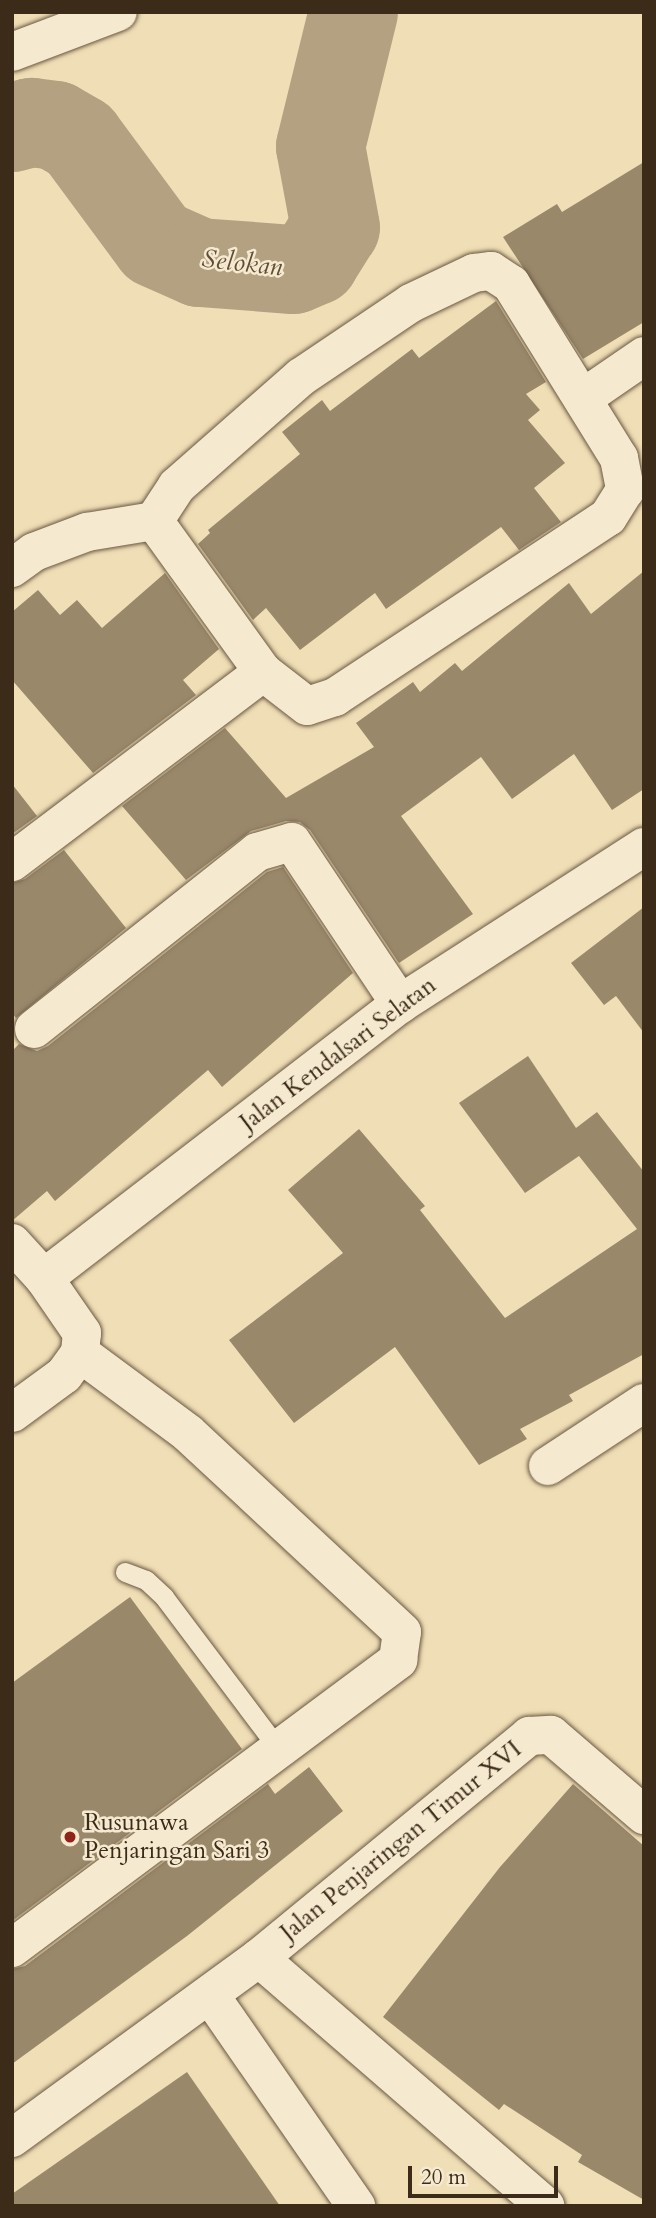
<!DOCTYPE html>
<html>
<head>
<meta charset="utf-8">
<style>
	body { margin:0 }
	#map { position:relative; width:656px; height:2218px; overflow:hidden; background:#f0deb6; font-family:Cardo,serif }
	div>[style] { position:absolute }
	.river>* { height:89px; margin:-44.5px; padding:0 44.5px; transform-origin:44.5px; border-radius:44.5px; background:#b3a181 }
	.building>* { inset:0; background:#9a886b }
	.roads { filter:drop-shadow(0 0 2px #6a5841) drop-shadow(0 0 2px #6a5841) }
	.service>* { height:19px; margin:-9.5px; padding:0 9.5px; transform-origin:9.5px; border-radius:9.5px; background:#f5ead0 }
	.minor>* { height:38px; margin:-19px; padding:0 19px; transform-origin:19px; border-radius:19px; background:#f5ead0 }
	.dots>* { width:19px; height:19px; translate:-50% -50%; box-sizing:border-box; border:4px solid #f5ead0; border-radius:50% }
	span { translate:-50% -50%; white-space:nowrap; text-align:center; line-height:1.15; -webkit-text-stroke:5px #f5ead0; paint-order:stroke }
	.street-label { font-size:24px; color:#3d2b1a }
	.poi-label { font-size:24px; color:#3d2b1a }
	.left { translate:0 -50%; text-align:left }
	.water-label { font-size:26px; color:#604e39; font-style:italic }
	.frame { position:absolute; inset:0; border:14px solid #3d2b1a; pointer-events:none }
	.scale { position:absolute; left:408px; top:2166px; width:150px; height:32px; box-sizing:border-box; border:4px solid #3d2b1a; border-top:0; padding-left:9px; font-size:21px; line-height:24px; white-space:nowrap; color:#3d2b1a; -webkit-text-stroke:5px #f5ead0; paint-order:stroke }
</style>
</head>
<body>
<div id="map">
	<div class="river">
		<i style="left:12px;top:127px;width:20px;rotate:-15deg"></i>
		<i style="left:31px;top:122px;width:24px;rotate:7deg"></i>
		<i style="left:55px;top:125px;width:28px;rotate:30deg"></i>
		<i style="left:79px;top:139px;width:129px;rotate:53.5deg"></i>
		<i style="left:156px;top:243px;width:47px;rotate:23.8deg"></i>
		<i style="left:199px;top:262px;width:94px;rotate:4.3deg"></i>
		<i style="left:293px;top:269px;width:23px;rotate:-23deg"></i>
		<i style="left:314px;top:260px;width:39px;rotate:-58deg"></i>
		<i style="left:335px;top:227px;width:82px;rotate:-100.5deg"></i>
		<i style="left:320px;top:146px;width:138px;rotate:-76.2deg"></i>
	</div>
	<div class="building">
		<i style="clip-path:polygon(644px 162px,644px 322px,583px 359px,503px 237px,557px 204px,562px 212px)"></i>
		<i style="clip-path:polygon(496px 301px,546px 382px,526px 394px,540px 410px,528px 420px,565px 463px,534px 488px,561px 522px,519px 550px,501px 527px,386px 609px,375px 593px,300px 650px,266px 608px,253px 620px,198px 544px,210px 533px,208px 530px,300px 454px,282px 432px,322px 400px,330px 411px,412px 349px,419px 358px)"></i>
		<i style="clip-path:polygon(644px 571px,644px 789px,612px 810px,574px 754px,512px 799px,481px 757px,401px 816px,473px 914px,399px 963px,310px 830px,300px 822px,286px 821px,251px 831px,186px 880px,122px 806px,225px 728px,286px 798px,374px 747px,356px 723px,413px 682px,420px 692px,455px 663px,462px 671px,569px 583px,591px 614px)"></i>
		<i style="clip-path:polygon(165px 573px,219px 649px,183px 680px,196px 695px,93px 773px,12px 680px,12px 612px,38px 590px,60px 615px,77px 600px,102px 628px)"></i>
		<i style="clip-path:polygon(12px 784px,37px 816px,12px 834px)"></i>
		<i style="clip-path:polygon(64px 850px,126px 928px,16px 1018px,12px 1013px,12px 883px,25px 879px)"></i>
		<i style="clip-path:polygon(283px 867px,353px 973px,222px 1087px,208px 1070px,55px 1201px,47px 1191px,12px 1221px,12px 1051px,19px 1044px,37px 1051px,48px 1046px,267px 872px)"></i>
		<i style="clip-path:polygon(644px 907px,644px 1033px,616px 996px,604px 1005px,571px 963px)"></i>
		<i style="clip-path:polygon(528px 1056px,576px 1128px,597px 1112px,644px 1172px,644px 1354px,569px 1395px,573px 1401px,520px 1429px,527px 1439px,479px 1465px,395px 1347px,294px 1423px,229px 1340px,343px 1253px,288px 1190px,359px 1129px,425px 1206px,420px 1210px,505px 1318px,637px 1229px,579px 1156px,525px 1193px,459px 1103px)"></i>
		<i style="clip-path:polygon(130px 1597px,242px 1749px,12px 1921px,12px 1683px)"></i>
		<i style="clip-path:polygon(309px 1767px,343px 1811px,187px 1936px,12px 2064px,12px 1969px,25px 1966px,268px 1784px,275px 1794px)"></i>
		<i style="clip-path:polygon(573px 1784px,644px 1846px,644px 2200px,578px 2162px,582px 2155px,504px 2104px,499px 2110px,383px 2017px,500px 1867px)"></i>
		<i style="clip-path:polygon(187px 2072px,280px 2206px,12px 2206px,12px 2194px)"></i>
	</div>
	<div class="roads">
		<div class="service">
			<i style="left:125px;top:1572px;width:22px;rotate:21deg"></i>
			<i style="left:146px;top:1580px;width:25px;rotate:43deg"></i>
			<i style="left:164px;top:1597px;width:188px;rotate:53deg"></i>
		</div>
		<div class="minor">
			<i style="left:12px;top:52px;width:113px;rotate:-20.7deg"></i>
			<i style="left:491px;top:271px;width:24px;rotate:33deg"></i>
			<i style="left:511px;top:284px;width:205px;rotate:58.2deg"></i>
			<i style="left:619px;top:458px;width:33px;rotate:79deg"></i>
			<i style="left:625px;top:490px;width:32px;rotate:122deg"></i>
			<i style="left:608px;top:517px;width:327px;rotate:146.6deg"></i>
			<i style="left:335px;top:697px;width:29px;rotate:162deg"></i>
			<i style="left:307px;top:706px;width:56px;rotate:-142.3deg"></i>
			<i style="left:263px;top:672px;width:186px;rotate:-125.8deg"></i>
			<i style="left:154px;top:521px;width:42px;rotate:-56.7deg"></i>
			<i style="left:177px;top:486px;width:165px;rotate:-41.3deg"></i>
			<i style="left:301px;top:377px;width:133px;rotate:-33.9deg"></i>
			<i style="left:411px;top:303px;width:70px;rotate:-25.5deg"></i>
			<i style="left:474px;top:273px;width:17px;rotate:-7deg"></i>
			<i style="left:583px;top:398px;width:74px;rotate:-34.5deg"></i>
			<i style="left:12px;top:568px;width:27px;rotate:-36deg"></i>
			<i style="left:34px;top:552px;width:57px;rotate:-20.7deg"></i>
			<i style="left:87px;top:532px;width:68px;rotate:-9.3deg"></i>
			<i style="left:12px;top:862px;width:315px;rotate:-37.1deg"></i>
			<i style="left:34px;top:1029px;width:285px;rotate:-38.4deg"></i>
			<i style="left:257px;top:852px;width:36px;rotate:-16deg"></i>
			<i style="left:292px;top:842px;width:195px;rotate:56.3deg"></i>
			<i style="left:12px;top:1243px;width:47px;rotate:47.6deg"></i>
			<i style="left:44px;top:1278px;width:67px;rotate:55.4deg"></i>
			<i style="left:82px;top:1333px;width:20px;rotate:96deg"></i>
			<i style="left:80px;top:1353px;width:27px;rotate:126deg"></i>
			<i style="left:64px;top:1375px;width:64px;rotate:143.8deg"></i>
			<i style="left:44px;top:1278px;width:449px;rotate:-37.6deg"></i>
			<i style="left:400px;top:1004px;width:290px;rotate:-32.8deg"></i>
			<i style="left:548px;top:1466px;width:115px;rotate:-33.3deg"></i>
			<i style="left:12px;top:1948px;width:482px;rotate:-36.7deg"></i>
			<i style="left:398px;top:1660px;width:28px;rotate:-82deg"></i>
			<i style="left:402px;top:1632px;width:292px;rotate:-137.1deg"></i>
			<i style="left:188px;top:1433px;width:134px;rotate:-143.5deg"></i>
			<i style="left:259px;top:1958px;width:379px;rotate:40.9deg"></i>
			<i style="left:210px;top:1995px;width:257px;rotate:55.3deg"></i>
			<i style="left:12px;top:2138px;width:306px;rotate:-36.1deg"></i>
			<i style="left:259px;top:1958px;width:350px;rotate:-39.4deg"></i>
			<i style="left:529px;top:1736px;width:22px;rotate:-3deg"></i>
			<i style="left:551px;top:1735px;width:123px;rotate:40.7deg"></i>
		</div>
	</div>
	<div class="dots">
		<i style="left:70px;top:1837px;background:#8f2418"></i>
	</div>
	<div class="street-label">
		<span style="left:338px;top:1054px;rotate:-37deg">Jalan Kendalsari Selatan</span>
		<span style="left:401px;top:1841px;rotate:-39deg">Jalan Penjaringan Timur XVI</span>
	</div>
	<div class="poi-label">
		<span class="left" style="left:84px;top:1837px">Rusunawa<br>Penjaringan Sari 3</span>
	</div>
	<div class="water-label">
		<span style="left:242px;top:263px;rotate:6deg">Selokan</span>
	</div>
	<div class="frame"></div>
	<div class="scale">20 m</div>
</div>
</body>
</html>
